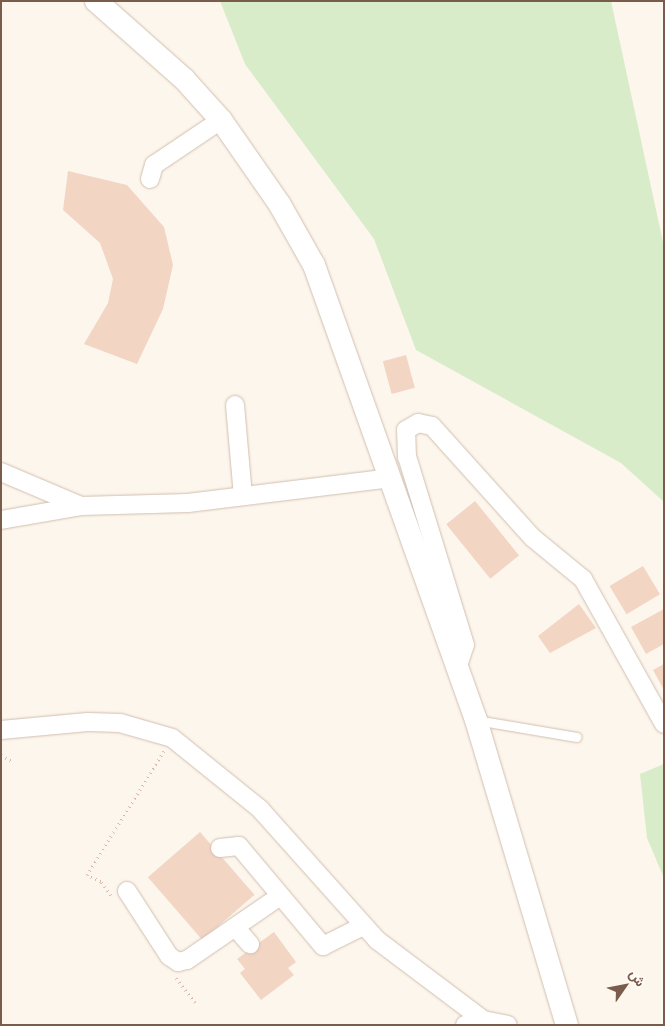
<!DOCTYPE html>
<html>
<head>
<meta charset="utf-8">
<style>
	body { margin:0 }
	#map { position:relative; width:665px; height:1026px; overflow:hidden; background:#fdf6ec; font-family:Arial,Vazirmatn,sans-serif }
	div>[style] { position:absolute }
	.green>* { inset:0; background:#d8ecc9 }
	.building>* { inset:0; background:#f3d5c3; transform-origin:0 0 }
	.path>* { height:3px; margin-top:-1.5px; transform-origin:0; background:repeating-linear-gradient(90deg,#d9b8a5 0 1px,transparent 0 5px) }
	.roads { filter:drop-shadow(0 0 1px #d1beb0) drop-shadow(0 0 1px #d1beb0) }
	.service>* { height:9px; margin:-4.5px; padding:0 4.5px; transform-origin:4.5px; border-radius:4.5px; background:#fff }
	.minor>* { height:18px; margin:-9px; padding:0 9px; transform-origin:9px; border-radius:9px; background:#fff }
	.tertiary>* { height:22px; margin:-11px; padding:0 11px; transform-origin:11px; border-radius:11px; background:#fff }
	span { translate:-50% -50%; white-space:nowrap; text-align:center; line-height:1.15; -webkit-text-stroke:5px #fffaf3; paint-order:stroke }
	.frame { position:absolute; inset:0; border:2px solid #7a5c4d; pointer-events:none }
	.north { position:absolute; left:600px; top:961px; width:50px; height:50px; -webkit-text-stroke:4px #fffaf3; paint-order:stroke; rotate:57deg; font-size:14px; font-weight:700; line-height:20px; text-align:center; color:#7a5c4d }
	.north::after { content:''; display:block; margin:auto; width:18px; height:22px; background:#7a5c4d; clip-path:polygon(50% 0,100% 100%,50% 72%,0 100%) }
</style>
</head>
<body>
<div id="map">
	<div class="green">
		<i style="clip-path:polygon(220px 1px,611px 1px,664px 247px,664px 502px,621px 463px,416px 350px,374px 239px,245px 64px)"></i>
		<i style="clip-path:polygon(664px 764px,664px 878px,647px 838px,640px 774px)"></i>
	</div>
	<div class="building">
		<i style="clip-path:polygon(68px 171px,127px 185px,164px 227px,173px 265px,163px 309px,137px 364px,84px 344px,108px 303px,113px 279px,100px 243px,63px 210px)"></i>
		<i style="left:406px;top:355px;width:34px;height:24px;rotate:75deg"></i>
		<i style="left:475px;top:501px;width:70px;height:37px;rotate:51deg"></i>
		<i style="left:643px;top:566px;width:33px;height:39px;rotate:59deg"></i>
		<i style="clip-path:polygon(579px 604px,596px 628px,550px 653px,538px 636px)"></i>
		<i style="clip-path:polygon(664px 609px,664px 644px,646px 654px,631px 627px)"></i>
		<i style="clip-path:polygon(664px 664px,664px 690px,653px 670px)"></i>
		<i style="left:200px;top:832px;width:83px;height:69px;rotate:49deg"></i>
		<i style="clip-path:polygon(274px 932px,296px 962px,288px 968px,294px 975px,261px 1000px,240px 973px,245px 969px,237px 959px)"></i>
	</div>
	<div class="path">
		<i style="left:1px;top:755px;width:13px;rotate:29deg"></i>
		<i style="left:111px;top:895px;width:17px;rotate:-126deg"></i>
		<i style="left:101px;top:881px;width:15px;rotate:-157deg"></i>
		<i style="left:87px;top:875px;width:146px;rotate:-58.2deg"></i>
		<i style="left:176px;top:978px;width:31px;rotate:52deg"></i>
	</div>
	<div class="roads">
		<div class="service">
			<i style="left:476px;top:720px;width:102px;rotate:9.6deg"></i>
		</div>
		<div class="minor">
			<i style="left:150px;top:179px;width:15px;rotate:-74deg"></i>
			<i style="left:154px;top:165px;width:81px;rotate:-33.9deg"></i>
			<i style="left:235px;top:405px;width:91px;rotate:85deg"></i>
			<i style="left:1px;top:472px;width:87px;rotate:23deg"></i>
			<i style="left:1px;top:520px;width:81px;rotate:-9.9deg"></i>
			<i style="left:81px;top:506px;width:107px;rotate:-1.6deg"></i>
			<i style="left:188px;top:503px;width:205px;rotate:-7deg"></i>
			<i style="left:457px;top:669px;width:25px;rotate:-72deg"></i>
			<i style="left:465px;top:645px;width:197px;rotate:-107.1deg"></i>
			<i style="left:407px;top:457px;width:27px;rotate:-92deg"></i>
			<i style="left:406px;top:430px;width:14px;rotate:-30deg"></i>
			<i style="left:418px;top:423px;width:14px;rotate:12deg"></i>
			<i style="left:432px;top:426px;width:151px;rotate:48deg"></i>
			<i style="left:533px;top:538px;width:65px;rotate:39.4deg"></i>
			<i style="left:583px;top:579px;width:166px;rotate:60.8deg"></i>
			<i style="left:1px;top:730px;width:87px;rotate:-5.3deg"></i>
			<i style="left:88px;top:722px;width:32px;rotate:2deg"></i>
			<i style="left:120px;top:723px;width:54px;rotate:16.1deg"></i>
			<i style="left:172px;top:738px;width:113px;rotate:38.9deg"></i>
			<i style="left:260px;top:809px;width:176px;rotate:48.2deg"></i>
			<i style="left:377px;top:940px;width:133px;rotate:37deg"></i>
			<i style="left:220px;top:848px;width:19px;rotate:-6deg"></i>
			<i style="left:239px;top:846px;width:131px;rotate:50deg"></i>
			<i style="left:323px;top:946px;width:45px;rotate:-26.6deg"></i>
			<i style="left:127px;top:891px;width:77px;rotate:57.1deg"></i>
			<i style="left:169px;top:956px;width:11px;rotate:34deg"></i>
			<i style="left:178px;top:962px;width:9px;rotate:-13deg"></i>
			<i style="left:187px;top:960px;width:113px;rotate:-34.5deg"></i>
			<i style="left:235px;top:927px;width:23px;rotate:49deg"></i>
			<i style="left:465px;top:1025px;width:19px;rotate:-16deg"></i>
			<i style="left:483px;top:1020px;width:25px;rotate:11deg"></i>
		</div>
		<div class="tertiary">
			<i style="left:96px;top:1px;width:118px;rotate:41.6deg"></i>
			<i style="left:184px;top:79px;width:55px;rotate:47.9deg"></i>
			<i style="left:221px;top:120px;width:103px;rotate:55.2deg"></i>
			<i style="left:280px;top:205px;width:69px;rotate:60.5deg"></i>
			<i style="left:314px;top:265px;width:483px;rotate:70.4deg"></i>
			<i style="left:476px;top:720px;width:318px;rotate:73.4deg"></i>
		</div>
	</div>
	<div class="frame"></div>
	<div class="north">ش</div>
</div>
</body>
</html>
